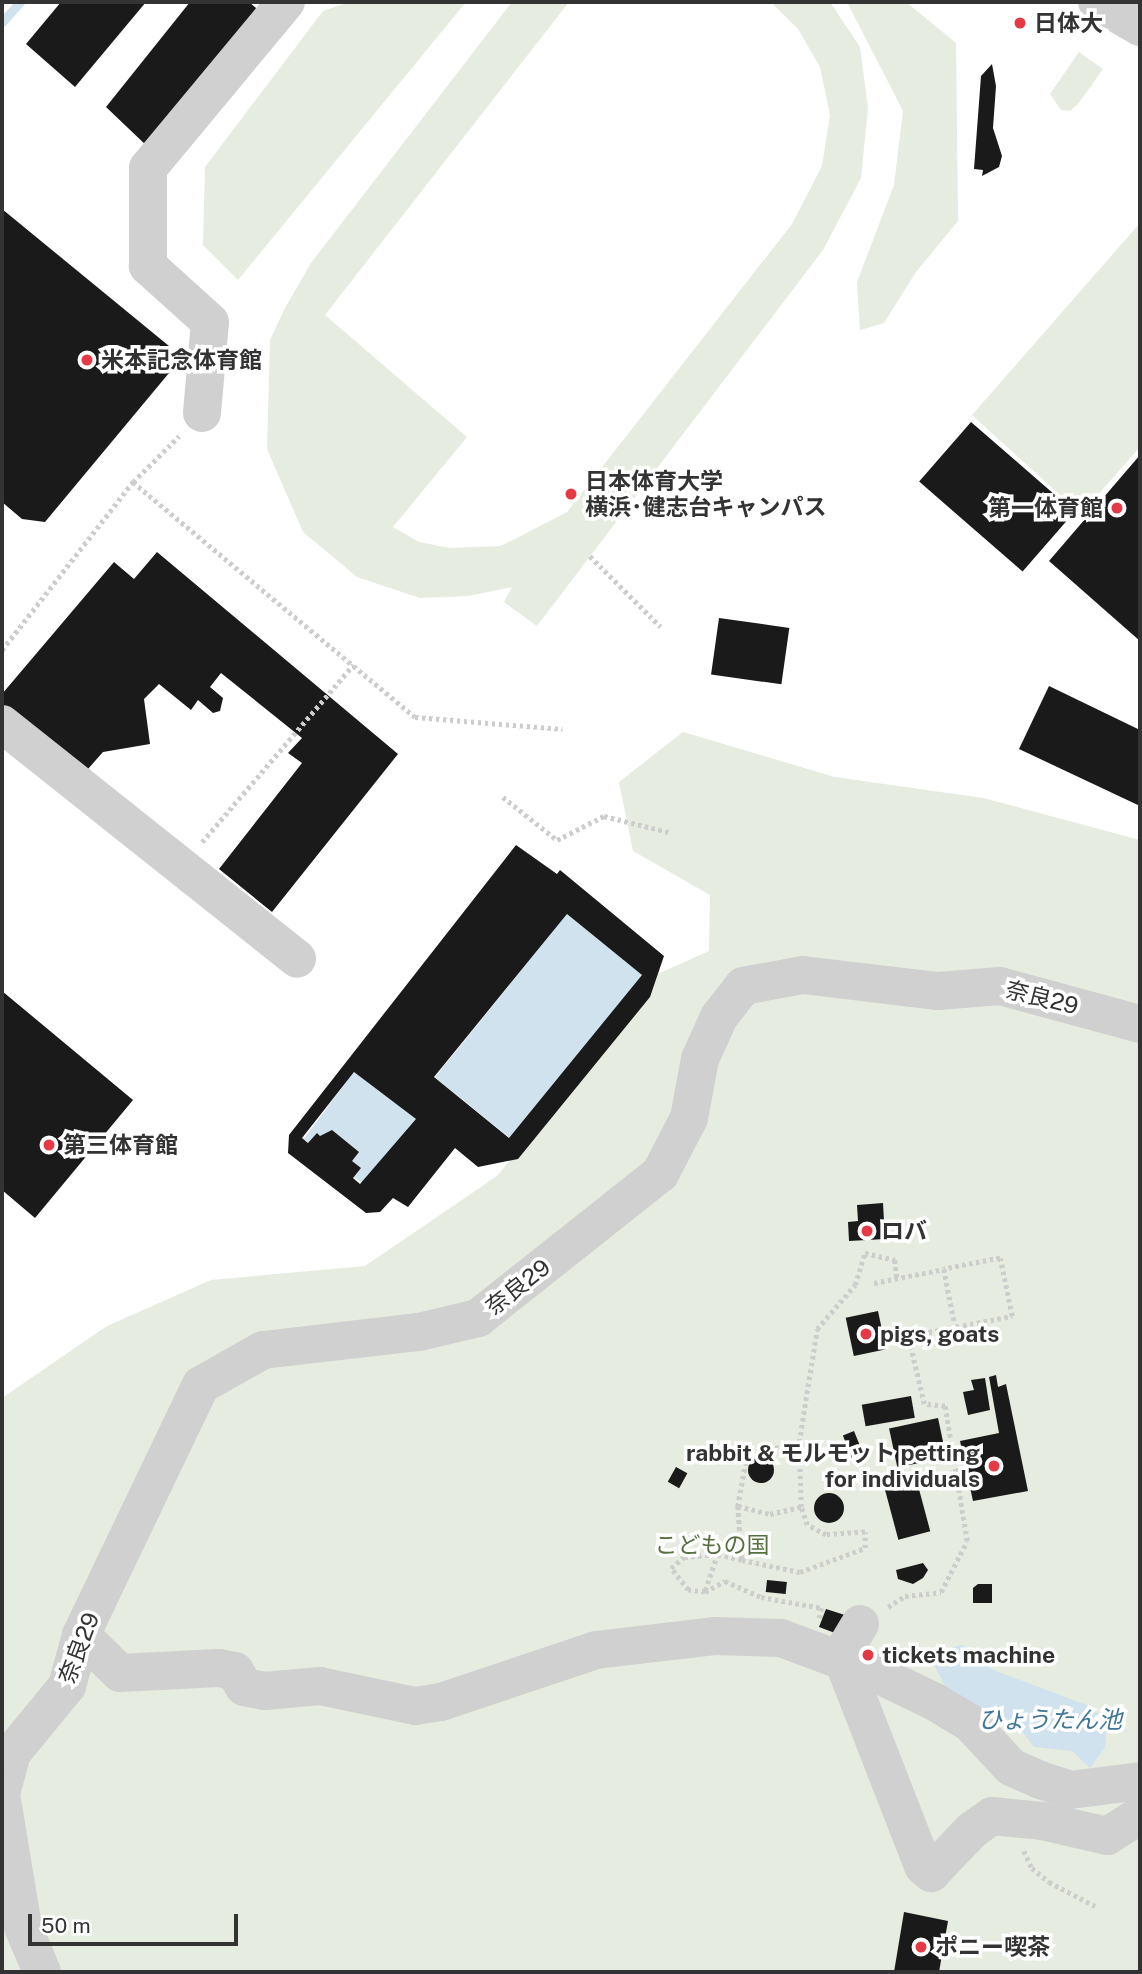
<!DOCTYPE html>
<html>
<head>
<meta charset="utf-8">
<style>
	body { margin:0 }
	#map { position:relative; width:1142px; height:1974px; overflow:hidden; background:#fff; font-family:"Public Sans","Noto Sans JP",sans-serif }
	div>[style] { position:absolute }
	.green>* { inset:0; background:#e6ecdf }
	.water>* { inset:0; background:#cfe2ee; transform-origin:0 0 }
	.stream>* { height:9px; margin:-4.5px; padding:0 4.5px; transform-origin:4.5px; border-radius:4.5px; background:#cfe2ee }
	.building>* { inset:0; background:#1a1a1a; transform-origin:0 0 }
	.round { border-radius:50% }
	.path>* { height:4.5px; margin-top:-2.25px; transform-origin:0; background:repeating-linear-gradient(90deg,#cdcdcd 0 3.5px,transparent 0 7px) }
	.minor>* { height:38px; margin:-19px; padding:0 19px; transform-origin:19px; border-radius:19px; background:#d0d0d0 }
	.dots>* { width:19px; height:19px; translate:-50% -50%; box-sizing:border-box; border:4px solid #fff; border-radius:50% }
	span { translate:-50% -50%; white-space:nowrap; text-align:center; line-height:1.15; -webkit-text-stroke:7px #fff; paint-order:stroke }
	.poi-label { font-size:23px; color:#333; font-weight:700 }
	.left { translate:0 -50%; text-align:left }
	.right { translate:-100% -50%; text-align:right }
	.street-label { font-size:23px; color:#333 }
	.park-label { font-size:23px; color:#56703f }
	.water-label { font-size:24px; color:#3f7597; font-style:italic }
	.frame { position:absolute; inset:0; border:4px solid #333; pointer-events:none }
	.scale { position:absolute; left:28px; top:1914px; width:210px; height:32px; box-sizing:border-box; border:4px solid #333; border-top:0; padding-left:9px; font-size:21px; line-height:24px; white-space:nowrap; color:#333; -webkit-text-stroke:5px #fff; paint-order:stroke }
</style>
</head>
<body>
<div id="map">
	<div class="green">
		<i style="clip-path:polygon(349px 2px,466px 2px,238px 280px,203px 245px,205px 167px,323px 11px)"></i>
		<i style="clip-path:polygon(512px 2px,569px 2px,325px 315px,467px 437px,393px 527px,419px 542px,450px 548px,501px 546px,567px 512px,792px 224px,822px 166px,830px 115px,820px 67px,798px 29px,771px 2px,830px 2px,860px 47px,868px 108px,861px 178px,823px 250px,537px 626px,504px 602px,512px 587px,468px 596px,420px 598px,357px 577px,303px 532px,267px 449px,270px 340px,285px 308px,311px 263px)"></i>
		<i style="clip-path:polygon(847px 2px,906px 2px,956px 43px,958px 221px,916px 272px,884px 323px,860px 330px,857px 282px,894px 185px,903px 111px)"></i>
		<i style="clip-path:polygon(1079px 52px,1103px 69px,1078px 104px,1070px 111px,1061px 110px,1050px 94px)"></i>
		<i style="clip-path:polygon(1140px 223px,1140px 447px,1081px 514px,972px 415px)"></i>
		<i style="clip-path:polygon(683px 732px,835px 777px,983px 798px,1140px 840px,1140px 1972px,2px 1972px,2px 1398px,107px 1326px,211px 1280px,365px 1266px,497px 1176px,579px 1077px,642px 981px,709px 951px,710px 895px,633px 851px,619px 782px)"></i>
	</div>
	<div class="water">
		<i style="left:567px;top:914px;width:97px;height:210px;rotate:39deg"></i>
		<i style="left:354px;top:1072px;width:78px;height:84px;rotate:37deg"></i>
		<i style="clip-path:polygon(962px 1645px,979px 1653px,991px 1669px,1092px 1707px,1107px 1725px,1105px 1747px,1090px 1768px,1072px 1751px,1034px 1747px,1019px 1727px,1000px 1715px,978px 1715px,956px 1707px,932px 1661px,941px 1651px)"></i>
	</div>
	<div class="stream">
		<i style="left:2px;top:22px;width:27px;rotate:-48deg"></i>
	</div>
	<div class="building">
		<i style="clip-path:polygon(61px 2px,146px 2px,75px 87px,26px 44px)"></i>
		<i style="clip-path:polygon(190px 2px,249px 2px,262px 13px,149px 148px,106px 107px)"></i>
		<i style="clip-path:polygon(992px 64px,996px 86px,993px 128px,1002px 156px,999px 167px,982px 176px,983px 170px,974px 169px,981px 76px)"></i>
		<i style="clip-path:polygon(2px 209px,169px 346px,174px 367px,45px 522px,22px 519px,2px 502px)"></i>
		<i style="left:971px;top:422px;width:137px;height:79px;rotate:41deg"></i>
		<i style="clip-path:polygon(1140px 455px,1140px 641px,1049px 561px)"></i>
		<i style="clip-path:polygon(157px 552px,398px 754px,272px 912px,219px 869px,302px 763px,288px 753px,302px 738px,221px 673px,210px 687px,223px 698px,220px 711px,213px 713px,198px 700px,191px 710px,159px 684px,144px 699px,150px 744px,103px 752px,80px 778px,2px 713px,2px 694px,114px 562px,134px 579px)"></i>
		<i style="left:719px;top:618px;width:71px;height:57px;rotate:8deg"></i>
		<i style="clip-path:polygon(1049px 686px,1140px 730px,1140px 806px,1019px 749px)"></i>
		<i style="clip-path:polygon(evenodd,516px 845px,557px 874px,560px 870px,664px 956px,650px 997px,518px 1159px,478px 1167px,455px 1148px,408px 1207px,393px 1198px,380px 1212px,366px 1213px,288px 1153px,289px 1135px,516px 845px,567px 914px,642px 975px,509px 1138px,434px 1077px,567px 914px,516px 845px,354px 1072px,416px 1119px,360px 1184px,353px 1178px,361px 1168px,352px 1161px,359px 1152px,332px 1130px,320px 1136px,317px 1133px,308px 1143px,302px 1138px,354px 1072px)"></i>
		<i style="clip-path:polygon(2px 991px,133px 1100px,35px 1218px,2px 1190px)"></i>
		<i style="clip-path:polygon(883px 1203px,885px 1239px,849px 1241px,848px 1222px,858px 1221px,857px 1205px)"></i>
		<i style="left:878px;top:1311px;width:39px;height:33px;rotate:78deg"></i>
		<i style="clip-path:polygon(996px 1375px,998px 1387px,1006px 1384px,1028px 1491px,973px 1501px,960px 1441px,999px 1433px,989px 1377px)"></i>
		<i style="clip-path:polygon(985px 1378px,990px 1410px,968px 1415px,963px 1392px,974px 1390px,971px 1380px)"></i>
		<i style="left:911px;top:1396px;width:22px;height:50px;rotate:80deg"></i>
		<i style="left:938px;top:1418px;width:40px;height:50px;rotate:78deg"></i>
		<i style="left:854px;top:1431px;width:29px;height:12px;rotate:68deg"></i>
		<i class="round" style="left:748px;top:1457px;width:26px;height:26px"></i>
		<i style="left:676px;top:1467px;width:13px;height:17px;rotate:29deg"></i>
		<i style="left:916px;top:1478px;width:55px;height:33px;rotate:75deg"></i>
		<i class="round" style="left:814px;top:1493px;width:30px;height:30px"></i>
		<i style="clip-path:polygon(923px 1563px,928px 1570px,923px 1578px,913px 1584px,898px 1579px,896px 1570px)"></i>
		<i style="left:767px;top:1580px;width:20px;height:12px;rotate:6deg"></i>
		<i style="clip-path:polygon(978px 1584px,992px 1584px,992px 1603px,973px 1603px,973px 1588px)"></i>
		<i style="clip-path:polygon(826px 1609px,848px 1616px,843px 1636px,819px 1627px)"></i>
		<i style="clip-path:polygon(904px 1912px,948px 1921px,939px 1972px,894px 1972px)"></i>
	</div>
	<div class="path">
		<i style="left:133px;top:482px;width:367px;rotate:39.8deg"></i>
		<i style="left:415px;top:717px;width:148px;rotate:4.6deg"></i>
		<i style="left:590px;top:556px;width:100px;rotate:45deg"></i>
		<i style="left:2px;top:650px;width:213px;rotate:-52.1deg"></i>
		<i style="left:133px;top:482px;width:65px;rotate:-45deg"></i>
		<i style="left:503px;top:797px;width:69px;rotate:38.5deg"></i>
		<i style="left:557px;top:840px;width:53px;rotate:-27.1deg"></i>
		<i style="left:604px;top:816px;width:70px;rotate:14deg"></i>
		<i style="left:202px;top:842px;width:233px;rotate:-49.5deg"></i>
		<i style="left:874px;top:1283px;width:71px;rotate:-11.3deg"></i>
		<i style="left:798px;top:1453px;width:20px;rotate:-162deg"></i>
		<i style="left:779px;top:1447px;width:36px;rotate:156deg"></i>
		<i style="left:746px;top:1462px;width:45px;rotate:100.3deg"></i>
		<i style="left:738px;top:1506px;width:54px;rotate:85.8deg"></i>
		<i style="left:742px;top:1560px;width:59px;rotate:11.7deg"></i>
		<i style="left:800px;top:1572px;width:69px;rotate:-20.3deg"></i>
		<i style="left:865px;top:1548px;width:16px;rotate:-90deg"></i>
		<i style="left:865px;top:1532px;width:39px;rotate:176deg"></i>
		<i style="left:826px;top:1535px;width:21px;rotate:-152deg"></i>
		<i style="left:807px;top:1525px;width:19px;rotate:-108deg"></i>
		<i style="left:801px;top:1507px;width:65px;rotate:-91.8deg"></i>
		<i style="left:799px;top:1442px;width:114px;rotate:-80.9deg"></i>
		<i style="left:817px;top:1329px;width:58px;rotate:-49.2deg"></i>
		<i style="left:855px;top:1285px;width:34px;rotate:-73deg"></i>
		<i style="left:865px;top:1253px;width:31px;rotate:13deg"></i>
		<i style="left:895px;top:1260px;width:18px;rotate:84deg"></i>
		<i style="left:738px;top:1506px;width:33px;rotate:14deg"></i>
		<i style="left:770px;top:1514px;width:32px;rotate:-13deg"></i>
		<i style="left:718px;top:1554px;width:40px;rotate:108.9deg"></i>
		<i style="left:705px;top:1592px;width:17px;rotate:-173deg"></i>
		<i style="left:688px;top:1590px;width:28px;rotate:-128deg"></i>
		<i style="left:671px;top:1568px;width:17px;rotate:-40deg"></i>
		<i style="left:684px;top:1557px;width:34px;rotate:-5deg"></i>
		<i style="left:718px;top:1554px;width:25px;rotate:14deg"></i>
		<i style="left:705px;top:1592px;width:23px;rotate:-29deg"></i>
		<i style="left:725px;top:1581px;width:39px;rotate:24deg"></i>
		<i style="left:761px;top:1597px;width:62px;rotate:10.2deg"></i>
		<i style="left:822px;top:1608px;width:11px;rotate:105deg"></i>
		<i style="left:888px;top:1607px;width:20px;rotate:-33deg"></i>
		<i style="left:905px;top:1596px;width:36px;rotate:-6deg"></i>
		<i style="left:941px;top:1592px;width:57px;rotate:-63deg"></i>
		<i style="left:967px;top:1541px;width:137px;rotate:-99.3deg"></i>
		<i style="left:945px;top:1406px;width:21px;rotate:-175deg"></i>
		<i style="left:924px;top:1404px;width:70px;rotate:-103.2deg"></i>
		<i style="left:908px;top:1336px;width:106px;rotate:-10.9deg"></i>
		<i style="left:1012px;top:1316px;width:59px;rotate:-101.7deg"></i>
		<i style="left:1000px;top:1258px;width:57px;rotate:168.9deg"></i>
		<i style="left:944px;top:1269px;width:58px;rotate:79.1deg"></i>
		<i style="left:1024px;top:1851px;width:19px;rotate:65deg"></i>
		<i style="left:1032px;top:1868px;width:22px;rotate:39deg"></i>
		<i style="left:1049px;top:1882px;width:52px;rotate:27.6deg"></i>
	</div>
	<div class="minor">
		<i style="left:1097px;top:2px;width:50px;rotate:30.2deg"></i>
		<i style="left:202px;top:413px;width:91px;rotate:-85deg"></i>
		<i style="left:210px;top:322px;width:84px;rotate:-137.9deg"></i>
		<i style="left:148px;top:266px;width:98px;rotate:-90deg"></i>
		<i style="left:148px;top:168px;width:216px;rotate:-50.3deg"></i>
		<i style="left:2px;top:724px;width:377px;rotate:38.5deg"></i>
		<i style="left:860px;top:1624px;width:23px;rotate:121deg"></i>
		<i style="left:848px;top:1644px;width:19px;rotate:102deg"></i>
		<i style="left:844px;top:1663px;width:218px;rotate:68.7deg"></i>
		<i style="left:923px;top:1866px;width:11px;rotate:41deg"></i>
		<i style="left:931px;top:1873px;width:59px;rotate:-46.4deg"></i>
		<i style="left:972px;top:1830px;width:24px;rotate:-35deg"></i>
		<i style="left:992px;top:1816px;width:50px;rotate:5.7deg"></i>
		<i style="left:1042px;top:1821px;width:67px;rotate:13deg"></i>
		<i style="left:1107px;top:1836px;width:39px;rotate:-32deg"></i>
		<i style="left:81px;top:1635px;width:54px;rotate:44.3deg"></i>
		<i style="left:120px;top:1673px;width:99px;rotate:-2.9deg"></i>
		<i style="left:219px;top:1668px;width:16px;rotate:11deg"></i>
		<i style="left:235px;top:1671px;width:18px;rotate:61deg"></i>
		<i style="left:244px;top:1687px;width:21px;rotate:11deg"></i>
		<i style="left:265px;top:1691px;width:55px;rotate:-5.2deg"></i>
		<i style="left:320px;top:1686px;width:97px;rotate:11.9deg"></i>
		<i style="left:415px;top:1706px;width:26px;rotate:-9deg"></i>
		<i style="left:441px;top:1702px;width:163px;rotate:-18.5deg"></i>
		<i style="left:596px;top:1650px;width:121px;rotate:-6.7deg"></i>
		<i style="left:716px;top:1636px;width:65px;rotate:1.8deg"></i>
		<i style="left:781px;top:1638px;width:100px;rotate:20.4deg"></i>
		<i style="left:875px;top:1673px;width:67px;rotate:25.8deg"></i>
		<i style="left:935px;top:1702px;width:41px;rotate:31deg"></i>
		<i style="left:970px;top:1723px;width:60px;rotate:47deg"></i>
		<i style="left:1011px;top:1767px;width:32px;rotate:24deg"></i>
		<i style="left:1040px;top:1780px;width:32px;rotate:18deg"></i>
		<i style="left:1070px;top:1790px;width:71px;rotate:-7.3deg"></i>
		<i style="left:2px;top:1790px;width:38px;rotate:-75deg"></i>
		<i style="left:12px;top:1753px;width:87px;rotate:-50.6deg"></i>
		<i style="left:67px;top:1686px;width:53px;rotate:-74.6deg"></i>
		<i style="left:81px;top:1635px;width:277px;rotate:-64.4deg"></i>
		<i style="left:201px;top:1385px;width:71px;rotate:-29.4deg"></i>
		<i style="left:263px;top:1350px;width:157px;rotate:-6.6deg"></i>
		<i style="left:419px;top:1332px;width:61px;rotate:-13.3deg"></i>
		<i style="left:478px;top:1318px;width:232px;rotate:-38.4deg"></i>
		<i style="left:660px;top:1174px;width:63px;rotate:-62.6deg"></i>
		<i style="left:689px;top:1118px;width:60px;rotate:-79.4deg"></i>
		<i style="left:700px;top:1059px;width:46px;rotate:-65.7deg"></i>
		<i style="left:719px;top:1017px;width:39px;rotate:-52deg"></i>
		<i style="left:743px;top:986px;width:61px;rotate:-10.4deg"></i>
		<i style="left:803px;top:975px;width:136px;rotate:6.8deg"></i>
		<i style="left:938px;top:991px;width:62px;rotate:-4.6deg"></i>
		<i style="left:1000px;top:986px;width:145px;rotate:15.2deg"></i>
		<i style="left:2px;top:1800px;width:129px;rotate:80.6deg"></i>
		<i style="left:23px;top:1927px;width:49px;rotate:67.1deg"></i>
	</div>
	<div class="dots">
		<i style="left:1020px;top:23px;background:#e63946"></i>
		<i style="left:87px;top:360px;background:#e63946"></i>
		<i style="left:571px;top:494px;background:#e63946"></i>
		<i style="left:1117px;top:508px;background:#e63946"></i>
		<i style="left:49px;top:1145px;background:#e63946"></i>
		<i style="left:867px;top:1231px;background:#e63946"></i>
		<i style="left:866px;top:1334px;background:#e63946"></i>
		<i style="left:994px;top:1466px;background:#e63946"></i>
		<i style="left:868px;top:1655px;background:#e63946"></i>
		<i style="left:921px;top:1947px;background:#e63946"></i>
	</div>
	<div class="poi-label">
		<span class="left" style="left:1034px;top:23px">日体大</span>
		<span class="left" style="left:101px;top:360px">米本記念体育館</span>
		<span class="left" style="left:585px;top:494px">日本体育大学<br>横浜･健志台キャンパス</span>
		<span class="right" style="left:1103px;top:508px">第一体育館</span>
		<span class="left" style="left:63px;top:1145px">第三体育館</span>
		<span class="left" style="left:881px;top:1231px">ロバ</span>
		<span class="left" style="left:880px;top:1334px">pigs, goats</span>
		<span class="right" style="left:980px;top:1466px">rabbit &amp; モルモット petting<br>for individuals</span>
		<span class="left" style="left:882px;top:1655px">tickets machine</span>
		<span class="left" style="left:935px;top:1947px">ポニー喫茶</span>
	</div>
	<div class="street-label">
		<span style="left:1042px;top:998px;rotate:14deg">奈良29</span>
		<span style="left:518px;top:1287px;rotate:-38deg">奈良29</span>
		<span style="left:79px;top:1648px;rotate:-69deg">奈良29</span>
	</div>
	<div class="park-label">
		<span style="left:712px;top:1545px">こどもの国</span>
	</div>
	<div class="water-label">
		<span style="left:1050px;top:1720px">ひょうたん池</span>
	</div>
	<div class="frame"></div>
	<div class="scale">50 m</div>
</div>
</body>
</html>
